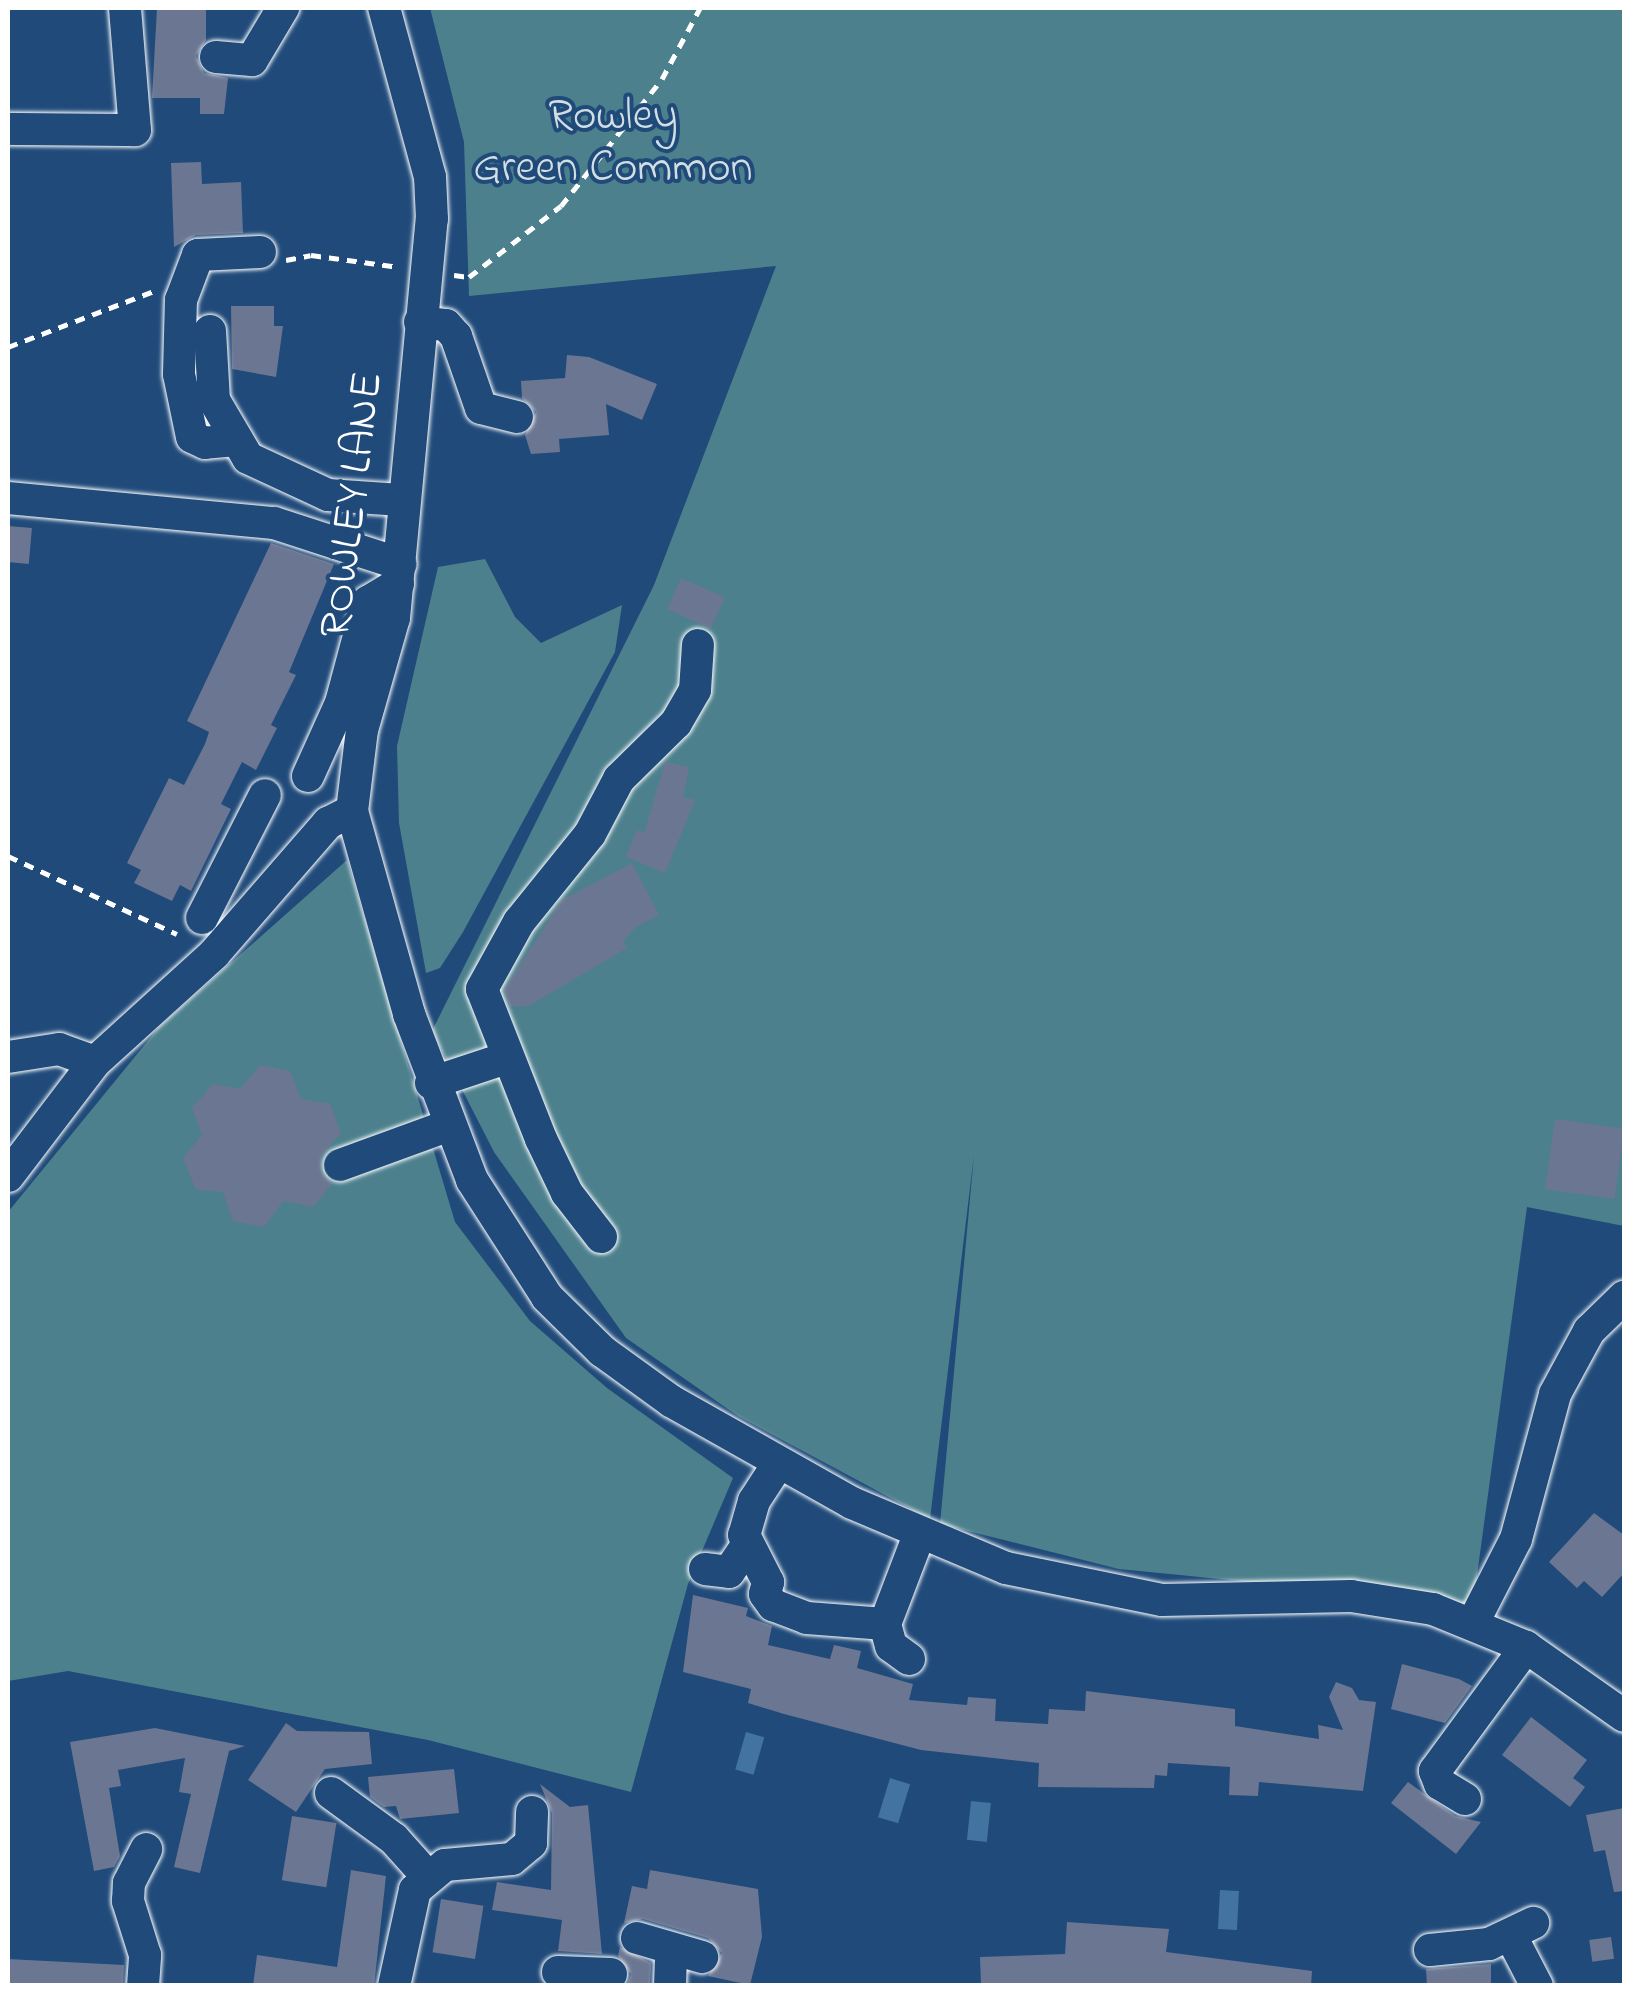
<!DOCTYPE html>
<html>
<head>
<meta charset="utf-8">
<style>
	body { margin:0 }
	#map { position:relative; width:1632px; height:1993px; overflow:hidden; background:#1f4a7a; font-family:"Indie Flower",sans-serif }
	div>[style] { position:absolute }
	.green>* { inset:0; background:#4c808d }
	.water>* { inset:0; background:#42749f; transform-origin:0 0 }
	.building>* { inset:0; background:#6b7692; transform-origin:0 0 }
	.path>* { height:5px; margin-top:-2.5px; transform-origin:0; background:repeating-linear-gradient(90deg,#fff 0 10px,transparent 0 18px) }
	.roads { filter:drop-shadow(0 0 2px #fff) drop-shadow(0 0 2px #fff) }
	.minor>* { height:32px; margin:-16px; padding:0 16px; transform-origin:16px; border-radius:16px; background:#1f4a7a }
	span { translate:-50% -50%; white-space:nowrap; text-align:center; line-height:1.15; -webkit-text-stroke:8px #1f4a7a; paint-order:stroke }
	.park-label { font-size:45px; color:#d2dfe2 }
	.street-label { font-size:45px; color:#fff }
	.frame { position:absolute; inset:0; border:10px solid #fff; pointer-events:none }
</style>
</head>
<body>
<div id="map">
	<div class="green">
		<i style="clip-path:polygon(430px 8px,1624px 8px,1624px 1226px,1527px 1207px,1473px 1605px,1361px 1584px,1271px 1584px,1119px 1569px,940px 1524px,974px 1155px,930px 1519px,738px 1416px,626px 1338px,494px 1152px,432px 1031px,654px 585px,776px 266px,469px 296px,464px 142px)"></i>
		<i style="clip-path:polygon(485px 559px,515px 617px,541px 643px,622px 605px,615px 652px,463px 932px,440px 968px,426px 973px,399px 823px,397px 746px,438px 567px)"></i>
		<i style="clip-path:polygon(347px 860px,455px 1222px,530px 1321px,607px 1388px,733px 1478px,688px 1584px,631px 1792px,428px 1740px,68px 1671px,8px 1681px,8px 1212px,160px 1026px)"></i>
	</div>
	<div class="water">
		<i style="left:746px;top:1732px;width:19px;height:39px;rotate:16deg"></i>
		<i style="left:890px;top:1778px;width:21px;height:41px;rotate:17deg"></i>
		<i style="left:971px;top:1801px;width:20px;height:39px;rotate:6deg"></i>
		<i style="left:1220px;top:1890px;width:19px;height:39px;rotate:3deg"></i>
	</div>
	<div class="building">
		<i style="clip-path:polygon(157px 8px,206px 8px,206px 40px,196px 56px,204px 73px,228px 78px,224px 114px,200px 114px,200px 98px,152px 98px)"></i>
		<i style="clip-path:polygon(201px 162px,202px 184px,241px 182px,243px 233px,196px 235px,174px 247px,171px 163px)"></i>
		<i style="clip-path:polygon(231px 306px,274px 306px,274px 326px,283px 326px,276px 377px,232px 369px)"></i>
		<i style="clip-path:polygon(567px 355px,589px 357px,657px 384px,642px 420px,606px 404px,609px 435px,559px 439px,560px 452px,531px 454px,525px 435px,536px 412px,522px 398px,521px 381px,565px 378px)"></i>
		<i style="left:8px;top:526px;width:24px;height:36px;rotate:5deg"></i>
		<i style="clip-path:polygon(271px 543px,334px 564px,289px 672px,296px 675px,271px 725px,277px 728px,256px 770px,242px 762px,221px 804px,231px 809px,191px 891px,180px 885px,172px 901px,134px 883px,141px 870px,127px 863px,169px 778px,184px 785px,205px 744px,209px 732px,187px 721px)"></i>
		<i style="left:681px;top:578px;width:48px;height:34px;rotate:24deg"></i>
		<i style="clip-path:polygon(665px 762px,689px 767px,683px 797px,695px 800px,665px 873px,626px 857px,637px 830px,644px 833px)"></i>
		<i style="clip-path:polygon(632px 863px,659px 915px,636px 927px,623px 941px,627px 948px,529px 1006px,510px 1006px,504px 990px,562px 900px)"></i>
		<i style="clip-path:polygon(260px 1065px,290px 1071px,301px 1099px,330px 1104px,341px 1133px,321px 1156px,322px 1173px,332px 1184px,313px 1207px,283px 1201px,264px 1227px,233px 1221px,223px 1192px,196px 1190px,183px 1158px,202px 1135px,192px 1108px,213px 1084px,240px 1089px)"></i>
		<i style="left:1555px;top:1119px;width:70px;height:71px;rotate:8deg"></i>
		<i style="clip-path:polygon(1594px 1513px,1624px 1535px,1624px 1573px,1602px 1597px,1584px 1581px,1577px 1588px,1549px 1562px)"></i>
		<i style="clip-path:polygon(693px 1595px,748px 1608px,746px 1616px,772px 1626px,768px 1645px,830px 1659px,834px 1645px,861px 1651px,857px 1668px,913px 1684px,909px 1700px,967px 1705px,968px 1697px,996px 1699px,995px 1721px,1048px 1724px,1049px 1709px,1085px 1711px,1086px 1691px,1235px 1709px,1235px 1726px,1319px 1739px,1318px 1725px,1343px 1730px,1329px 1697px,1336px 1682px,1352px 1688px,1359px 1700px,1376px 1702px,1363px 1791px,1259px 1782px,1258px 1796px,1229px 1795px,1230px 1767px,1168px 1763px,1167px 1776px,1155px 1775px,1154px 1788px,1038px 1787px,1039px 1763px,921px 1750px,784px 1714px,748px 1703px,751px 1689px,683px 1672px)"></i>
		<i style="clip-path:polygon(1402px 1664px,1459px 1679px,1472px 1686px,1445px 1723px,1391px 1709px)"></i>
		<i style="clip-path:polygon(1531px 1717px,1587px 1760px,1573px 1778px,1585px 1787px,1570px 1807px,1502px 1755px)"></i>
		<i style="clip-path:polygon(286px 1723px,297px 1731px,369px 1732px,372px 1764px,325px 1769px,296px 1812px,248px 1780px)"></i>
		<i style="clip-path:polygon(155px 1728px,245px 1746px,229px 1751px,200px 1873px,174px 1867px,191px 1794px,179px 1792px,185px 1758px,118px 1770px,121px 1786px,109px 1788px,120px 1856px,114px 1867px,94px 1871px,70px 1742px)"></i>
		<i style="clip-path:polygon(454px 1769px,459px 1813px,400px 1819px,396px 1806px,384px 1807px,370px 1797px,368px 1777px)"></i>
		<i style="clip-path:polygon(1408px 1782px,1455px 1816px,1481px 1822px,1456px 1854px,1391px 1803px)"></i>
		<i style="clip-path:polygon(540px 1784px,570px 1807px,588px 1805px,602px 1954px,558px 1951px,562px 1920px,492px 1910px,497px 1882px,551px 1890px,552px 1813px)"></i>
		<i style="clip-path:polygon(1624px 1808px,1624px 1891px,1614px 1892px,1605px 1850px,1594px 1852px,1586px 1815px)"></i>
		<i style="left:292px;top:1816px;width:45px;height:65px;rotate:9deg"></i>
		<i style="clip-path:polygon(351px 1870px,386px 1876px,374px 1986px,253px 1986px,257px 1955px,337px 1967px)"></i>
		<i style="clip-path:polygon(650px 1870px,758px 1889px,762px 1937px,750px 1985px,708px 1976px,722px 1953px,708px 1938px,643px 1919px,624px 1923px,632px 1886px,647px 1889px)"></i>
		<i style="left:441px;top:1899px;width:43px;height:54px;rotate:9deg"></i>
		<i style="clip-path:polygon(1067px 1922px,1169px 1929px,1166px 1952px,1312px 1971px,1311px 1986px,981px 1986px,980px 1957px,1065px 1954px)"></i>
		<i style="left:1611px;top:1937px;width:22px;height:22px;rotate:82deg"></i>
		<i style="clip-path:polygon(620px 1947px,651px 1963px,650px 1986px,627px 1986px,631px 1974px,618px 1956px)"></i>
		<i style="clip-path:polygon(8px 1959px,124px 1965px,123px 1986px,8px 1986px)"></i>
		<i style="clip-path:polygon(1491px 1964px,1491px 1986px,1427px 1986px,1426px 1969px)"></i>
	</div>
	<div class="path">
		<i style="left:286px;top:260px;width:25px;rotate:-11deg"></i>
		<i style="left:311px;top:255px;width:89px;rotate:7.8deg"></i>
		<i style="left:454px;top:275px;width:15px;rotate:8deg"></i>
		<i style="left:469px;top:277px;width:116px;rotate:-37.7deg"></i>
		<i style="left:561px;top:206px;width:162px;rotate:-51.5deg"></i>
		<i style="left:662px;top:79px;width:81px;rotate:-61.8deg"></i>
		<i style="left:8px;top:347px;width:156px;rotate:-21deg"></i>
		<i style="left:8px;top:856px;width:186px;rotate:24.8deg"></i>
	</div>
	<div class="roads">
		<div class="minor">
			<i style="left:216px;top:57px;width:36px;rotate:5deg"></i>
			<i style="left:252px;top:60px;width:61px;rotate:-59.2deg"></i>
			<i style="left:8px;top:129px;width:127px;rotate:0.5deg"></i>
			<i style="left:135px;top:130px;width:122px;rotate:-94.7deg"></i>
			<i style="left:420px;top:322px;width:26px;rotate:7deg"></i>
			<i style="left:446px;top:325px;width:15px;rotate:48deg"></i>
			<i style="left:456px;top:336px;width:76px;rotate:70.9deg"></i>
			<i style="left:481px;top:408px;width:37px;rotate:14deg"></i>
			<i style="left:210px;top:331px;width:69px;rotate:86.7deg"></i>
			<i style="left:214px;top:400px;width:67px;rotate:59.6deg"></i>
			<i style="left:248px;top:458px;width:88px;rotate:24.8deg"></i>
			<i style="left:328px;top:495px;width:73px;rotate:3.9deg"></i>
			<i style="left:237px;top:440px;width:32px;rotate:175deg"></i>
			<i style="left:205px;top:443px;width:14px;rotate:-155deg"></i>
			<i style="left:192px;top:437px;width:64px;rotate:-101.7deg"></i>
			<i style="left:179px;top:374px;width:74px;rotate:-88.5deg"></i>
			<i style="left:181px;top:300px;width:48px;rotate:-69.3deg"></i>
			<i style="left:198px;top:255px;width:62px;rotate:-2.8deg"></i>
			<i style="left:8px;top:498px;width:267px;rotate:5.4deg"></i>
			<i style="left:274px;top:523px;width:133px;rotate:18deg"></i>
			<i style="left:308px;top:776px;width:80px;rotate:-65.7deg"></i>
			<i style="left:341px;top:703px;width:105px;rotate:-75deg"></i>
			<i style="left:368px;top:602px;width:35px;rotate:-31deg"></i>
			<i style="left:352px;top:811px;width:211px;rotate:74.3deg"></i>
			<i style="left:409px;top:1014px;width:178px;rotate:69.2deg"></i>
			<i style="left:472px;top:1180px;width:139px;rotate:57.3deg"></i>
			<i style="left:547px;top:1297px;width:77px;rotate:44.5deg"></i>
			<i style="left:602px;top:1351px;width:85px;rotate:35.9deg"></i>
			<i style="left:671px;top:1401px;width:208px;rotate:29.4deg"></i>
			<i style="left:852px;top:1503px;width:167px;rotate:22.9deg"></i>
			<i style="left:1006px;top:1568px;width:159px;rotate:11.6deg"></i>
			<i style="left:1162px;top:1600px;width:189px;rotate:-1.2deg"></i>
			<i style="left:1351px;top:1596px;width:83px;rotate:9deg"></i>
			<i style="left:1433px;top:1609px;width:100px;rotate:22.2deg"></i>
			<i style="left:1526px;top:1647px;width:120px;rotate:35.1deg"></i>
			<i style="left:202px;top:918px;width:138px;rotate:-62.9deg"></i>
			<i style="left:8px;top:1057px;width:52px;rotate:-8.9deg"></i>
			<i style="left:59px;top:1049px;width:37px;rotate:20deg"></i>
			<i style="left:431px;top:1083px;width:79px;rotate:-18.4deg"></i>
			<i style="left:340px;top:1165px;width:114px;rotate:-20deg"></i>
			<i style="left:8px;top:1176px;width:143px;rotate:-52.7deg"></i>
			<i style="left:95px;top:1062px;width:161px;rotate:-42.2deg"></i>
			<i style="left:214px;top:954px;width:174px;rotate:-49deg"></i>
			<i style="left:328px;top:823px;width:27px;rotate:-27deg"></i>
			<i style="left:352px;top:811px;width:82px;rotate:-83deg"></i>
			<i style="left:362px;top:730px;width:116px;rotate:-74.1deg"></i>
			<i style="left:394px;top:618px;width:401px;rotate:-84.6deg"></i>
			<i style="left:432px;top:219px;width:42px;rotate:-92.7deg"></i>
			<i style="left:430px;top:177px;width:175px;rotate:-105.2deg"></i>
			<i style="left:601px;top:1237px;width:56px;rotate:-127.7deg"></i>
			<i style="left:567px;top:1193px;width:60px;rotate:-115.7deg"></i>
			<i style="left:541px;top:1139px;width:161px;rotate:-111.5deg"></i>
			<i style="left:482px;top:989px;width:77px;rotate:-61.1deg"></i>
			<i style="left:519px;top:922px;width:113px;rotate:-51.1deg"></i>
			<i style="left:590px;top:834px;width:62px;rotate:-62.2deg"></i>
			<i style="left:619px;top:779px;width:80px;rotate:-44.5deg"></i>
			<i style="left:676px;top:723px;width:38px;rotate:-60deg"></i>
			<i style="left:695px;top:690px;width:45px;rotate:-86.2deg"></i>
			<i style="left:778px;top:1464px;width:44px;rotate:123deg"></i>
			<i style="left:754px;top:1501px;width:35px;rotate:106deg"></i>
			<i style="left:744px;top:1535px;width:53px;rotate:62.9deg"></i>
			<i style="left:768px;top:1582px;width:12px;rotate:104deg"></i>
			<i style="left:765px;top:1594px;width:14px;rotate:54deg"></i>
			<i style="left:773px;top:1605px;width:36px;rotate:21deg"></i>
			<i style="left:807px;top:1618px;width:78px;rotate:4.4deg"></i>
			<i style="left:705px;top:1569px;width:24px;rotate:7deg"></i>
			<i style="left:729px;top:1572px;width:32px;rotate:-56deg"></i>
			<i style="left:1474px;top:1621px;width:92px;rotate:-62.9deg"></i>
			<i style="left:1516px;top:1539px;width:150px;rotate:-74.9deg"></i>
			<i style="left:1555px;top:1394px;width:72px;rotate:-61.6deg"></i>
			<i style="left:1589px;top:1331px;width:49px;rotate:-44.2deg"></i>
			<i style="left:909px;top:1659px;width:22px;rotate:-144deg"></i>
			<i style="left:891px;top:1646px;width:23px;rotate:-105deg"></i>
			<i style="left:885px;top:1624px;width:95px;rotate:-69.1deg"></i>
			<i style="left:331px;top:1793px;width:78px;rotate:36.1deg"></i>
			<i style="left:394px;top:1839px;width:52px;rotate:48.1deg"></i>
			<i style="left:1465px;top:1799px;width:29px;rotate:-149deg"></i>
			<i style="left:1440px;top:1784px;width:14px;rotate:-111deg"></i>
			<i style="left:1435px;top:1771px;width:154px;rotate:-53.7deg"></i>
			<i style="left:637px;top:1938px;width:68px;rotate:16.3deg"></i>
			<i style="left:1512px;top:1938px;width:54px;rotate:62.5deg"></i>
			<i style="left:1430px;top:1950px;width:59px;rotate:-5.8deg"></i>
			<i style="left:1489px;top:1944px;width:49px;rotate:-25.5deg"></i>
			<i style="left:558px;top:1972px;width:53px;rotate:2.2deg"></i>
			<i style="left:143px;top:1986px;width:31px;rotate:-86deg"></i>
			<i style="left:145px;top:1955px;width:57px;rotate:-107.5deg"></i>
			<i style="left:128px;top:1901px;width:18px;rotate:-87deg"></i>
			<i style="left:129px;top:1883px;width:38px;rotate:-63deg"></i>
			<i style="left:394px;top:1986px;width:98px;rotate:-77.7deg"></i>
			<i style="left:415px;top:1890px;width:39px;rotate:-40deg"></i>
			<i style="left:445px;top:1865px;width:67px;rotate:-5.1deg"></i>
			<i style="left:512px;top:1859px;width:25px;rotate:-40deg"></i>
			<i style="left:531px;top:1843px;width:31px;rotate:-88deg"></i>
			<i style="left:670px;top:1986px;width:37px;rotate:-88deg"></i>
		</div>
	</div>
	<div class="park-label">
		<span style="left:613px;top:144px">Rowley<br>Green Common</span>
	</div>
	<div class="street-label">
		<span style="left:354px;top:505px;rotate:-83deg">ROWLEY LANE</span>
	</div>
	<div class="frame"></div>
</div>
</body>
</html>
